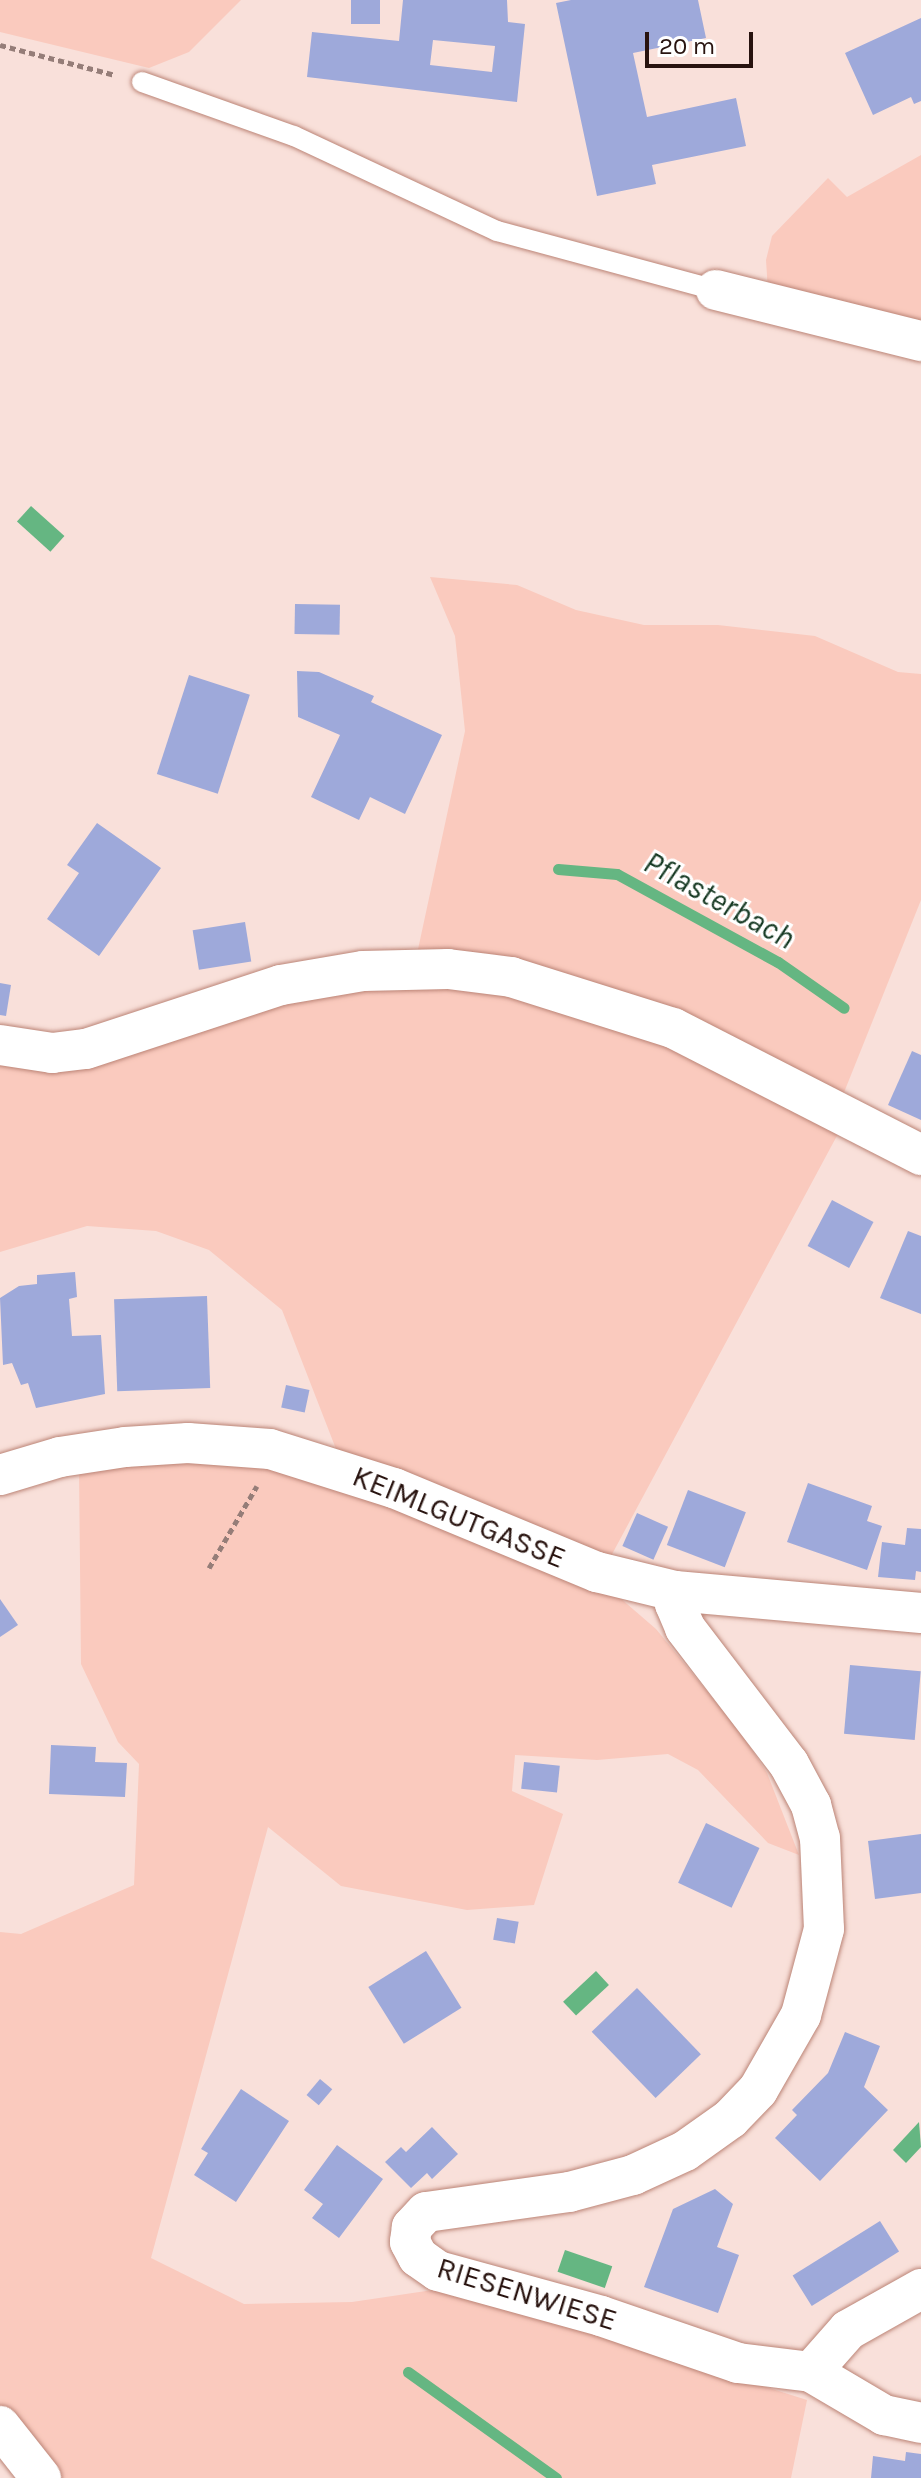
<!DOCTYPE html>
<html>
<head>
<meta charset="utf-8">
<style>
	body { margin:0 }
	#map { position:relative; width:921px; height:2478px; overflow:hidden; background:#f9e0da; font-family:Karla,sans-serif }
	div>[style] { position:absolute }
	.green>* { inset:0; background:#facabe }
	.water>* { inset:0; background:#65b682; transform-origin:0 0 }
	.stream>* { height:11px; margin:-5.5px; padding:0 5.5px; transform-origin:5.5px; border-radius:5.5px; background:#65b682 }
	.building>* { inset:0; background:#9ea9da; transform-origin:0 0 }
	.path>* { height:5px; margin-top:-2.5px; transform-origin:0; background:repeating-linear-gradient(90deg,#957d78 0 6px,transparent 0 10px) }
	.roads { filter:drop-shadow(0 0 2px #bb8476) drop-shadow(0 0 2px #bb8476) }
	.lane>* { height:20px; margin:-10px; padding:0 10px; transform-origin:10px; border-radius:10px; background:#fff }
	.street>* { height:40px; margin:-20px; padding:0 20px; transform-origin:20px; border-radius:20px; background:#fff }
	span { translate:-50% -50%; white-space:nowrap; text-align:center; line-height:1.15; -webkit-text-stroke:6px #fff; paint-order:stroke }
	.street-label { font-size:30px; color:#28130f }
	.water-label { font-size:32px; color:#163923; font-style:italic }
	.scale { position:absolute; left:645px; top:32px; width:108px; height:36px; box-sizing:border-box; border:4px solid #28130f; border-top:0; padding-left:10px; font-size:24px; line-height:28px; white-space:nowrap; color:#28130f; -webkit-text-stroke:6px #fff; paint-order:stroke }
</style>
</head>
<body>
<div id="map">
	<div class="green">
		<i style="clip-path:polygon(0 0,241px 0,189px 52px,149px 68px,0 32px)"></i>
		<i style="clip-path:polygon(921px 155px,921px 328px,768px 291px,766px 260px,772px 236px,828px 178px,847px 197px)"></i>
		<i style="clip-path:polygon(430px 577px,517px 585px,576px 610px,644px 625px,718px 625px,815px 636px,898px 672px,921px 674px,921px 900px,841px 1100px,417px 954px,465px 731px,455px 636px)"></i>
		<i style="clip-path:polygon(452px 982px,630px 1026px,839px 1132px,610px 1558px,336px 1449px,282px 1310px,209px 1250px,156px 1231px,87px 1226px,0 1252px,0 1054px,298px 996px)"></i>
		<i style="clip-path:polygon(145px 1458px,269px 1461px,612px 1591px,656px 1629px,741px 1733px,767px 1773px,799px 1855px,768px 1843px,698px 1770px,668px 1754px,597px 1760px,515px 1755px,512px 1791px,563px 1814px,534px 1905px,467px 1910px,341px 1886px,268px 1827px,151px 2258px,244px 2304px,352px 2302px,453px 2287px,807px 2400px,791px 2478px,55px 2478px,0 2410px,0 1932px,21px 1934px,134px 1885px,139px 1764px,118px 1742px,81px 1664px,79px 1468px)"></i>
	</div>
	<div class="water">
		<i style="left:31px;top:506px;width:45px;height:21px;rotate:42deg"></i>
		<i style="left:596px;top:1971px;width:19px;height:45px;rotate:47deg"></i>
		<i style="clip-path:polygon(919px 2122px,921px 2147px,906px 2163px,893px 2150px)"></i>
		<i style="left:565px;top:2250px;width:50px;height:23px;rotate:19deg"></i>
	</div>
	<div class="stream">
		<i style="left:558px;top:869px;width:59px;rotate:4.8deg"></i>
		<i style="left:617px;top:874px;width:183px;rotate:28.7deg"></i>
		<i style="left:778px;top:962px;width:80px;rotate:34.9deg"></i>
		<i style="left:408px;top:2372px;width:182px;rotate:35.6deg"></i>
	</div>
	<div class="building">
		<i style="left:351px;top:0;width:29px;height:24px"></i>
		<i style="clip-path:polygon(evenodd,403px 0,507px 0,508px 22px,525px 24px,517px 102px,307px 77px,312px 32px,399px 41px,403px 0,433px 40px,495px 46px,492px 72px,430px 65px,433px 40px)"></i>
		<i style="clip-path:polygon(571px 0,698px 0,706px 38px,633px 53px,647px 117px,736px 98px,746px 146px,652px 165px,656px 184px,597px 196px,556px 3px)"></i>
		<i style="clip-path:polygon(921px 18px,921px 101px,914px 104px,911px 97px,873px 115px,845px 53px)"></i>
		<i style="left:295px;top:604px;width:45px;height:30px;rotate:1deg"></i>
		<i style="clip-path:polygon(297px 671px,319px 672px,374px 696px,371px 702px,442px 735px,405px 814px,370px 797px,359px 820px,311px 797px,340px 735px,298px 717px)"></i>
		<i style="left:189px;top:675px;width:64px;height:104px;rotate:18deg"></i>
		<i style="clip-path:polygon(97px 823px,161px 868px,99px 956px,47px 919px,79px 873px,67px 865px)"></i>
		<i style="left:245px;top:922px;width:40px;height:53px;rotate:81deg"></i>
		<i style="clip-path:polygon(0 983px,11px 985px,6px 1016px,0 1015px)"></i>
		<i style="clip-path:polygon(912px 1051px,921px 1055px,921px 1120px,888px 1105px)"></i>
		<i style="left:832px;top:1200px;width:47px;height:52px;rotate:28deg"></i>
		<i style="clip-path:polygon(908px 1231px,921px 1236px,921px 1314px,880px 1298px)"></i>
		<i style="clip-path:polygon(75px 1272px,77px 1297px,69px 1299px,72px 1336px,101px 1335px,105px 1394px,36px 1408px,28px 1383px,21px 1385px,12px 1363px,3px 1365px,0 1298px,19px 1286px,37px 1284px,37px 1275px)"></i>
		<i style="left:207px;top:1296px;width:92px;height:93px;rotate:88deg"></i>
		<i style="left:286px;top:1385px;width:24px;height:23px;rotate:12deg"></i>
		<i style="clip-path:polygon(808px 1483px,872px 1506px,867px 1521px,882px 1526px,867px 1570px,787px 1542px)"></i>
		<i style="left:688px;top:1490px;width:62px;height:59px;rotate:21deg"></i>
		<i style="left:637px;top:1513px;width:34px;height:36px;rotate:24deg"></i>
		<i style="clip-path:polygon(907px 1528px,921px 1529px,921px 1572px,916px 1571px,915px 1580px,878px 1577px,882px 1542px,905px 1545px)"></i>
		<i style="clip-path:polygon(0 1599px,18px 1625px,0 1637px)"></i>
		<i style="left:850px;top:1665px;width:71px;height:69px;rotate:5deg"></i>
		<i style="clip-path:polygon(51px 1745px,96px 1747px,95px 1762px,127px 1763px,125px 1797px,49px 1794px)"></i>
		<i style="left:524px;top:1762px;width:36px;height:27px;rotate:6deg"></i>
		<i style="left:706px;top:1823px;width:59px;height:66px;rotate:25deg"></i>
		<i style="clip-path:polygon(921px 1834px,921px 1893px,875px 1899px,868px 1841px)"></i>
		<i style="left:497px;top:1918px;width:22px;height:22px;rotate:10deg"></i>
		<i style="left:426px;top:1951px;width:67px;height:68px;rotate:58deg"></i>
		<i style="left:637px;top:1988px;width:92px;height:63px;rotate:46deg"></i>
		<i style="clip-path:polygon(845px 2032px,880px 2046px,864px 2087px,888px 2110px,820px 2181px,775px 2138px,797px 2115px,792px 2110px,828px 2073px)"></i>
		<i style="left:320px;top:2079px;width:16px;height:21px;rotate:40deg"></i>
		<i style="clip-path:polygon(241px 2089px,289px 2121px,236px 2202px,194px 2175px,208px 2153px,201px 2149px)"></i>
		<i style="clip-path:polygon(432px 2127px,458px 2154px,432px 2179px,427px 2173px,411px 2188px,385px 2162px,401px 2147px,406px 2152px)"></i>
		<i style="clip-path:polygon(337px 2145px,383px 2179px,339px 2238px,312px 2218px,323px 2204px,304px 2190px)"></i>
		<i style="clip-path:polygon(715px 2189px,733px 2204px,717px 2247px,739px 2255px,718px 2313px,644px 2287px,673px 2209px)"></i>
		<i style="left:880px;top:2221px;width:36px;height:103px;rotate:58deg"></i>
		<i style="clip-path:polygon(906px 2452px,921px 2454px,921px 2478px,871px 2478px,873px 2456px,905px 2461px)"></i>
	</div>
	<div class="path">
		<i style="left:0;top:45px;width:119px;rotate:14.6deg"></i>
		<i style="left:209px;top:1568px;width:95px;rotate:-59.7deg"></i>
	</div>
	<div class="roads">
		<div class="lane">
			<i style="left:142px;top:82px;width:161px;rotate:19.6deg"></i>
			<i style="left:294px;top:136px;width:224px;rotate:25.1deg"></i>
			<i style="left:497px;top:231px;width:227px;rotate:15.1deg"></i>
		</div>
		<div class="street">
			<i style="left:716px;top:290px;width:211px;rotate:14deg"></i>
			<i style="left:0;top:1045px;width:53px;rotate:8.7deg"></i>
			<i style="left:52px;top:1053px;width:34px;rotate:-7deg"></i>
			<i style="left:86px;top:1049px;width:205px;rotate:-18.2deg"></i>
			<i style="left:281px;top:985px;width:83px;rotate:-9.7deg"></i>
			<i style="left:363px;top:971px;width:85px;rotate:-1.3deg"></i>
			<i style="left:448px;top:969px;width:64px;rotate:7.2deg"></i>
			<i style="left:511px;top:977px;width:170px;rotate:17.5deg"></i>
			<i style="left:673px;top:1028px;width:279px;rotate:27.1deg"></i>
			<i style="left:0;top:1475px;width:63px;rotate:-16.7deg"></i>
			<i style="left:60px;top:1457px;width:66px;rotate:-8.7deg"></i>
			<i style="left:125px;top:1447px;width:63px;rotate:-3.6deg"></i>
			<i style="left:188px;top:1443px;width:82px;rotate:4.2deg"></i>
			<i style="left:270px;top:1449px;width:130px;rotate:17.5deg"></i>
			<i style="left:394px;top:1488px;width:220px;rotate:22.5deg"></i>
			<i style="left:597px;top:1572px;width:80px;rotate:13.7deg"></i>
			<i style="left:675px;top:1591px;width:247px;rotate:5.1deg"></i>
			<i style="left:675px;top:1591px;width:13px;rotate:90deg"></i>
			<i style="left:675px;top:1604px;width:26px;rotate:67deg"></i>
			<i style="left:685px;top:1628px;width:171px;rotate:52.6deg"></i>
			<i style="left:789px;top:1764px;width:47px;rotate:61.8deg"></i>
			<i style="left:811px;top:1805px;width:34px;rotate:75deg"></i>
			<i style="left:820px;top:1838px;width:91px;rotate:87.5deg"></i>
			<i style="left:824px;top:1929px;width:89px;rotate:105deg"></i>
			<i style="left:801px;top:2015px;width:86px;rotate:119.8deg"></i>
			<i style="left:758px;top:2090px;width:40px;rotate:134deg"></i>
			<i style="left:730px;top:2119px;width:55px;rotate:144.6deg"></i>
			<i style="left:685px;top:2151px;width:57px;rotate:155.2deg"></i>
			<i style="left:633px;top:2175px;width:66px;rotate:165.1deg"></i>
			<i style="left:569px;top:2192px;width:144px;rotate:172deg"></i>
			<i style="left:426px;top:2212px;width:21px;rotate:133deg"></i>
			<i style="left:412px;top:2227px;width:15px;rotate:98deg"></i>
			<i style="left:410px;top:2242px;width:17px;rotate:62deg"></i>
			<i style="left:418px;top:2257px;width:24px;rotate:35deg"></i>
			<i style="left:438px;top:2271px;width:169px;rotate:15.4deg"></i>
			<i style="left:601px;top:2316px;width:145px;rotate:18.9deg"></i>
			<i style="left:738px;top:2363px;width:74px;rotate:7deg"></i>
			<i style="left:811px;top:2372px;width:85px;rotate:30.5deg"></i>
			<i style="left:884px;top:2415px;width:38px;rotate:12deg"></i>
			<i style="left:811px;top:2372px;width:56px;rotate:-48.6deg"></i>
			<i style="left:848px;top:2330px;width:84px;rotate:-29.3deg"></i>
			<i style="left:0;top:2426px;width:66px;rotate:51.7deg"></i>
		</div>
	</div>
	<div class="street-label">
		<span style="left:459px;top:1517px;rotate:22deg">KEIMLGUTGASSE</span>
		<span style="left:527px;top:2294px;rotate:17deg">RIESENWIESE</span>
	</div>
	<div class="water-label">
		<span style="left:719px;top:901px;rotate:29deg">Pflasterbach</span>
	</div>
	<div class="scale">20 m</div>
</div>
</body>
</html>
